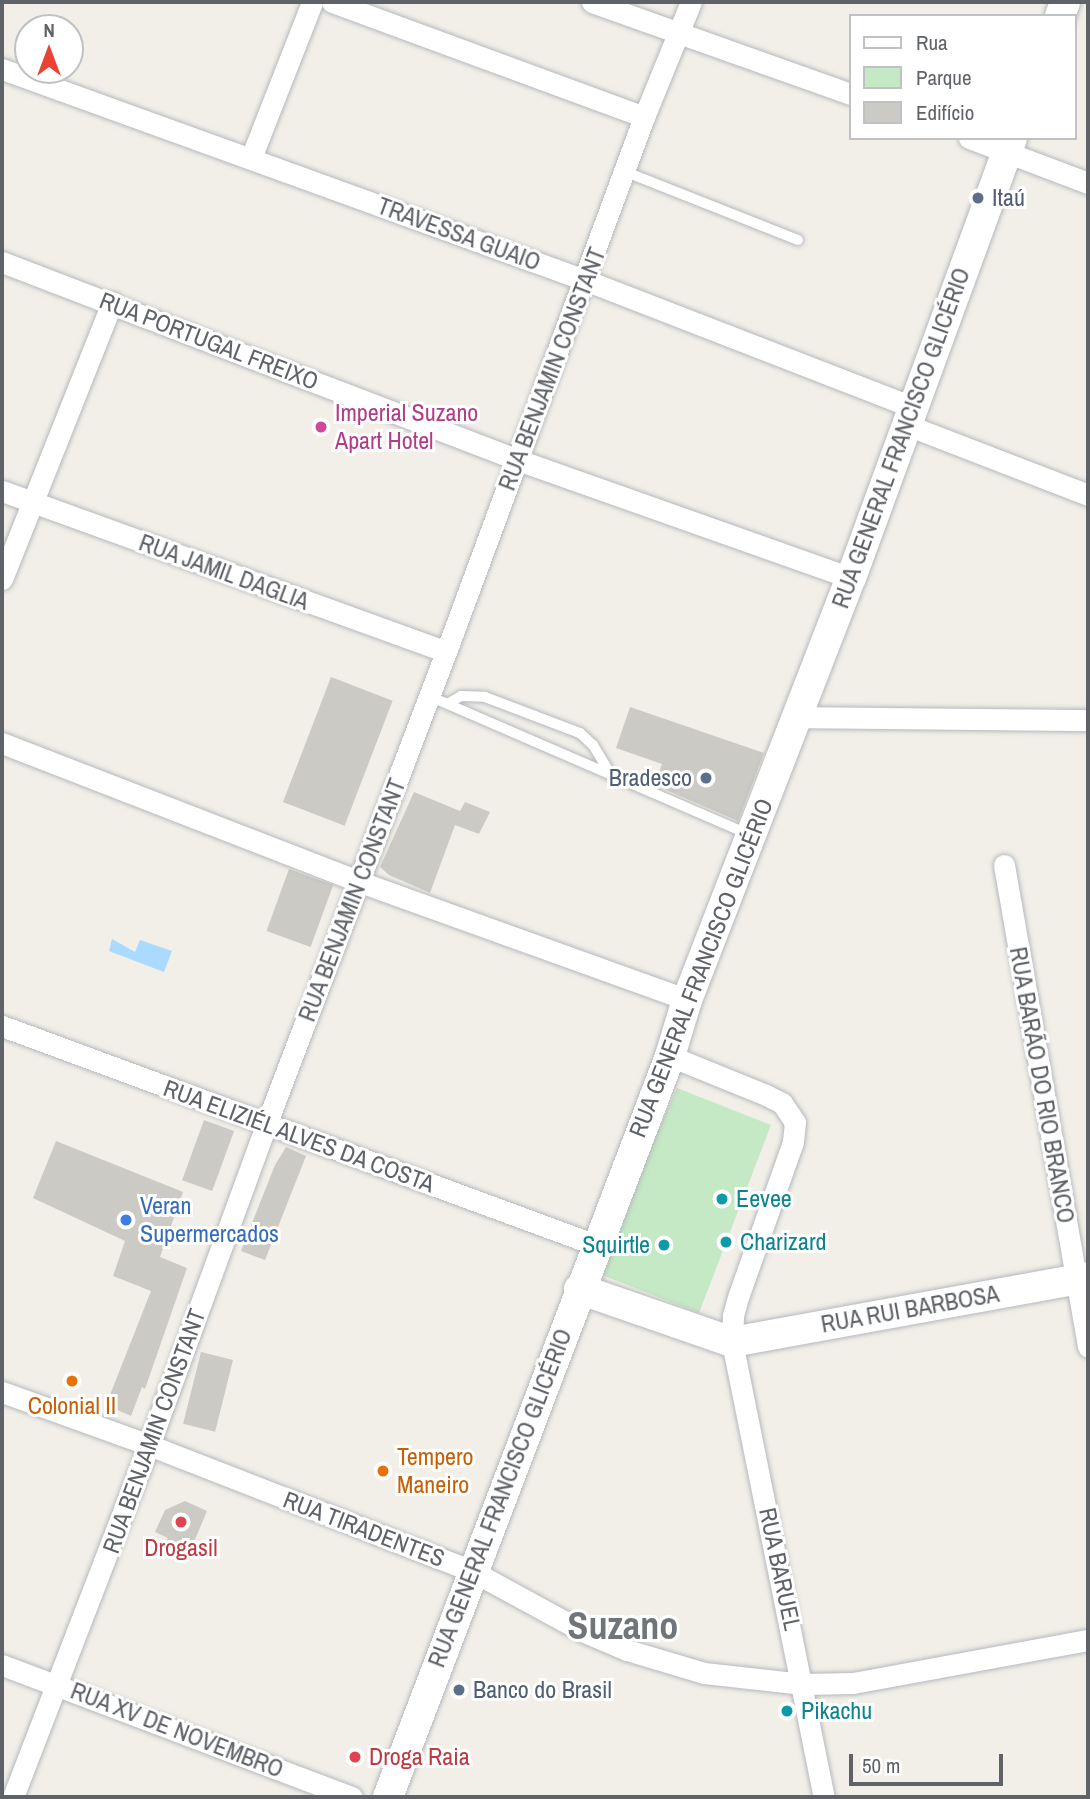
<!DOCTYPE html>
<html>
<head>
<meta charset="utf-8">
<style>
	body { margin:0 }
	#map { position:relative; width:1090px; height:1799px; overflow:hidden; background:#f1efe8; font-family:"Archivo Narrow",sans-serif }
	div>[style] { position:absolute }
	.green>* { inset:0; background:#c5e8c5 }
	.water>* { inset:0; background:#aadaff }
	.building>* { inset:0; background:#cccac5; transform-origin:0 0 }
	.roads { filter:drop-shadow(0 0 2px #b5b8bc) drop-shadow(0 0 2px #b5b8bc) }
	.lane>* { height:10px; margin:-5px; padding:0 5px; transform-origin:5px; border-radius:5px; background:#fff }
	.street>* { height:21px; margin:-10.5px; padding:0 10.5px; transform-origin:10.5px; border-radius:10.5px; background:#fff }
	.secondary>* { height:30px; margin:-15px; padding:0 15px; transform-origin:15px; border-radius:15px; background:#fff }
	.dots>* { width:19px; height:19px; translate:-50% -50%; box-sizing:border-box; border:4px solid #fff; border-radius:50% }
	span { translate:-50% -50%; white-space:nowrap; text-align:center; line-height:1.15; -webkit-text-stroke:6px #fff; paint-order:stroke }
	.service-label { font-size:24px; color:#4e5e75 }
	.left { translate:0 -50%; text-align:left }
	.right { translate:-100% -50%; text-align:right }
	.street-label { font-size:24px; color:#5f6368 }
	.hotel-label { font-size:24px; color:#b23c85 }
	.culture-label { font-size:24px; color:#0d838f }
	.shop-label { font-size:24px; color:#366cbe }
	.food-label { font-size:24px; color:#c56008 }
	.health-label { font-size:24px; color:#be3a42 }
	.town-label { font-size:38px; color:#70757a; font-weight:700 }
	.frame { position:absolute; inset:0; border:4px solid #5f6368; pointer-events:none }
	.legend { position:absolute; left:849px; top:14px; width:228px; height:126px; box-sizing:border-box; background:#fff; border:2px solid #bfc1c3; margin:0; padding:9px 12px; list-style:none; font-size:21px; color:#5f6368 }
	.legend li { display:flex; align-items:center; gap:14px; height:35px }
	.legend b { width:35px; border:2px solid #bfc1c3 }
	.north { position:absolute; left:14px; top:14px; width:70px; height:70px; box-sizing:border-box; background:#fff; border:2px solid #bfc1c3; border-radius:50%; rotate:0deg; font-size:19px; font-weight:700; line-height:28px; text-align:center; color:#5f6368 }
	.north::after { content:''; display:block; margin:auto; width:24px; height:32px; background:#ea4335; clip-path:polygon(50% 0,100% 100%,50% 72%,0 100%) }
	.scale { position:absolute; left:849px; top:1754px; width:154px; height:32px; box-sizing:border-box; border:4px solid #5f6368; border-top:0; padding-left:9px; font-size:21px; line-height:24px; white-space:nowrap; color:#5f6368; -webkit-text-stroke:5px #fff; paint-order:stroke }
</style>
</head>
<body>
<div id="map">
	<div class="green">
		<i style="clip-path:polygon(677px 1088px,771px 1125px,699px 1313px,602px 1275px,614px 1231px)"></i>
	</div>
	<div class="water">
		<i style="clip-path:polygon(112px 939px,135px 952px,140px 940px,172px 951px,164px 972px,109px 951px)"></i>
	</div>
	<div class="building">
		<i style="left:331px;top:677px;width:66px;height:134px;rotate:21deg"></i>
		<i style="clip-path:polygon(630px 707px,764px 753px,738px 821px,655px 785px,662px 764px,616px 748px)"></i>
		<i style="clip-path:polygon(414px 792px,460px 811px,465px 802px,490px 812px,479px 834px,455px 825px,430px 893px,389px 875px,380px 867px)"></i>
		<i style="left:289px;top:869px;width:47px;height:66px;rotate:20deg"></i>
		<i style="left:204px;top:1120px;width:32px;height:64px;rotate:20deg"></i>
		<i style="clip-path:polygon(56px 1141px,183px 1192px,160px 1257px,187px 1268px,145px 1389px,142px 1387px,131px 1416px,106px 1405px,151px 1291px,113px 1276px,125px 1241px,33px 1198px)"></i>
		<i style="clip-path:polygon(286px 1147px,306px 1156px,265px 1260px,241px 1251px,275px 1165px)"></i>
		<i style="left:201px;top:1352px;width:33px;height:74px;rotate:14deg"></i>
		<i style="clip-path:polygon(185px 1501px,207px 1511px,189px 1554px,164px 1544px,168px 1538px,155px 1532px,165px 1510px)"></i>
	</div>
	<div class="roads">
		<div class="lane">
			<i style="left:626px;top:172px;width:185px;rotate:21.6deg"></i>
			<i style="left:429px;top:696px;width:350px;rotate:23.4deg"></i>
			<i style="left:449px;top:703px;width:14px;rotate:-30deg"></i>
			<i style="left:461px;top:696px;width:24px;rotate:2deg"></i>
			<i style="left:485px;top:697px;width:102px;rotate:20.8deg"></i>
			<i style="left:580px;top:733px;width:18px;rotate:43deg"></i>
			<i style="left:593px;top:745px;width:31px;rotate:59deg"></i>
		</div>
		<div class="street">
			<i style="left:332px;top:2px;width:333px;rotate:20.2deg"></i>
			<i style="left:592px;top:2px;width:274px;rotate:19.6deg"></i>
			<i style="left:2px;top:69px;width:620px;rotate:19.9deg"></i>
			<i style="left:585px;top:280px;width:352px;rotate:21.2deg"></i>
			<i style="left:969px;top:138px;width:127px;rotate:20.7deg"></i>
			<i style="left:251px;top:158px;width:168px;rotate:-68.6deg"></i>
			<i style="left:2px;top:262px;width:553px;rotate:20.99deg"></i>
			<i style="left:518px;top:460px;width:353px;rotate:19.5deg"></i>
			<i style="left:907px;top:425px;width:194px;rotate:21.1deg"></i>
			<i style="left:2px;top:491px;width:472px;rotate:19.9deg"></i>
			<i style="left:2px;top:579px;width:298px;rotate:-68.3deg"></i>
			<i style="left:798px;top:717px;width:290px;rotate:0.6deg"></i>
			<i style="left:2px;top:743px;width:384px;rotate:21.2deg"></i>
			<i style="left:360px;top:882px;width:348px;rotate:19.8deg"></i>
			<i style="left:1004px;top:865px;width:489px;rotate:80.1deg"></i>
			<i style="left:2px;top:1026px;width:633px;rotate:20.24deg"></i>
			<i style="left:670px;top:1056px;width:104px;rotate:22.1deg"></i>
			<i style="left:766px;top:1095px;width:18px;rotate:27deg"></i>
			<i style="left:782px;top:1103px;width:23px;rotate:56deg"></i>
			<i style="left:795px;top:1122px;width:20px;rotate:96deg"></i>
			<i style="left:793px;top:1142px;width:164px;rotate:109.5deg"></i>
			<i style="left:738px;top:1297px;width:20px;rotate:105deg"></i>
			<i style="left:733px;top:1316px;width:26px;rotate:92deg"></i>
			<i style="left:732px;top:1342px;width:464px;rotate:78.6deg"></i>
			<i style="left:2px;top:1392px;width:156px;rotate:19.8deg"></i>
			<i style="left:149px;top:1445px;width:347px;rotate:21.3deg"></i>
			<i style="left:472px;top:1571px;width:123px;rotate:28.6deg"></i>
			<i style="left:580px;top:1630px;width:51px;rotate:23.1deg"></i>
			<i style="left:627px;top:1650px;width:80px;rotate:16.6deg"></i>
			<i style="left:704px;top:1673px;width:100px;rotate:6.3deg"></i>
			<i style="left:803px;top:1684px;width:50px;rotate:-1.1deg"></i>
			<i style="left:853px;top:1683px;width:239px;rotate:-10.4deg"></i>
			<i style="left:2px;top:1665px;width:374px;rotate:20.7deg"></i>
			<i style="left:13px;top:1797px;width:377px;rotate:-68.9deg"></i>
			<i style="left:149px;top:1445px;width:341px;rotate:-69.9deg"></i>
			<i style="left:266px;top:1125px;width:506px;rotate:-69.17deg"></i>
			<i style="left:446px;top:652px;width:570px;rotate:-69.69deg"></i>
			<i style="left:644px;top:117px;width:124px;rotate:-67.8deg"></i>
		</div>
		<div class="secondary">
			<i style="left:1060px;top:16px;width:15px;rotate:-70deg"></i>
			<i style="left:579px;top:1289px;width:162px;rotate:19.1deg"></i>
			<i style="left:732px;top:1342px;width:362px;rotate:-10.3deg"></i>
			<i style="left:388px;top:1797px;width:793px;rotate:-69.16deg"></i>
			<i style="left:670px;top:1056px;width:59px;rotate:-73.1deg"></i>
			<i style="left:687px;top:1000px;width:453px;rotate:-68.8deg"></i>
			<i style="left:851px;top:578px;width:469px;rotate:-69.9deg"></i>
		</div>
	</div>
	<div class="dots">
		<i style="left:978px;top:198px;background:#5c6f8a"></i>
		<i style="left:321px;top:427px;background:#d1479c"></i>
		<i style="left:706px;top:778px;background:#5c6f8a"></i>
		<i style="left:722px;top:1199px;background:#0f9aa8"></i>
		<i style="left:126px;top:1220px;background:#3f7fe0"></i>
		<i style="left:726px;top:1242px;background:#0f9aa8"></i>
		<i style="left:664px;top:1245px;background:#0f9aa8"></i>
		<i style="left:72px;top:1381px;background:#e8710a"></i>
		<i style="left:383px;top:1471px;background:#e8710a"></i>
		<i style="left:181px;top:1522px;background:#e0444e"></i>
		<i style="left:459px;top:1690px;background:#5c6f8a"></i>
		<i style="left:787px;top:1711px;background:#0f9aa8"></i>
		<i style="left:355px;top:1757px;background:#e0444e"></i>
	</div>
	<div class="service-label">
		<span class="left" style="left:992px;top:198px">Itaú</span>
		<span class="right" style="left:692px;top:778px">Bradesco</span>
		<span class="left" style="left:473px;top:1690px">Banco do Brasil</span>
	</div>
	<div class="street-label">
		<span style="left:459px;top:234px;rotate:20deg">TRAVESSA GUAIO</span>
		<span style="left:209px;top:341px;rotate:21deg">RUA PORTUGAL FREIXO</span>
		<span style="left:552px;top:369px;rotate:-69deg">RUA BENJAMIN CONSTANT</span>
		<span style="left:901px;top:438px;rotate:-70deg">RUA GENERAL FRANCISCO GLICÉRIO</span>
		<span style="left:224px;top:572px;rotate:20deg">RUA JAMIL DAGLIA</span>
		<span style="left:352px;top:900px;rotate:-69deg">RUA BENJAMIN CONSTANT</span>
		<span style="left:701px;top:968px;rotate:-69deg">RUA GENERAL FRANCISCO GLICÉRIO</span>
		<span style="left:1042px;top:1085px;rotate:80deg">RUA BARÃO DO RIO BRANCO</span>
		<span style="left:299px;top:1136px;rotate:20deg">RUA ELIZIÉL ALVES DA COSTA</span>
		<span style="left:910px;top:1309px;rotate:-10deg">RUA RUI BARBOSA</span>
		<span style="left:154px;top:1431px;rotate:-70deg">RUA BENJAMIN CONSTANT</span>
		<span style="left:500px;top:1498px;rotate:-69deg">RUA GENERAL FRANCISCO GLICÉRIO</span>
		<span style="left:364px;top:1529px;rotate:21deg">RUA TIRADENTES</span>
		<span style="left:780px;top:1569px;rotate:78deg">RUA BARUEL</span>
		<span style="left:177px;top:1730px;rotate:21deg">RUA XV DE NOVEMBRO</span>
	</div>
	<div class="hotel-label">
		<span class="left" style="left:335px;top:427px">Imperial Suzano<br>Apart Hotel</span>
	</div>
	<div class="culture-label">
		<span class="left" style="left:736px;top:1199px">Eevee</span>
		<span class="left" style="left:740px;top:1242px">Charizard</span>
		<span class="right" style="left:650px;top:1245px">Squirtle</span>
		<span class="left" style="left:801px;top:1711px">Pikachu</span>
	</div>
	<div class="shop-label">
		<span class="left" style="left:140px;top:1220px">Veran<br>Supermercados</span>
	</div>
	<div class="food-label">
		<span style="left:72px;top:1406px">Colonial II</span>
		<span class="left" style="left:397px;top:1471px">Tempero<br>Maneiro</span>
	</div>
	<div class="health-label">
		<span style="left:181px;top:1548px">Drogasil</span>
		<span class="left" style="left:369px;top:1757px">Droga Raia</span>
	</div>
	<div class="town-label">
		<span style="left:623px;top:1626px">Suzano</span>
	</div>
	<div class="frame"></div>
	<ul class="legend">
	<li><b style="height:9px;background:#fff"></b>Rua</li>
	<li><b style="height:19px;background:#c5e8c5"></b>Parque</li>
	<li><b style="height:19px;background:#cccac5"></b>Edifício</li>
	</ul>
	<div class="north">N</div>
	<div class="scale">50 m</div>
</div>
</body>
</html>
